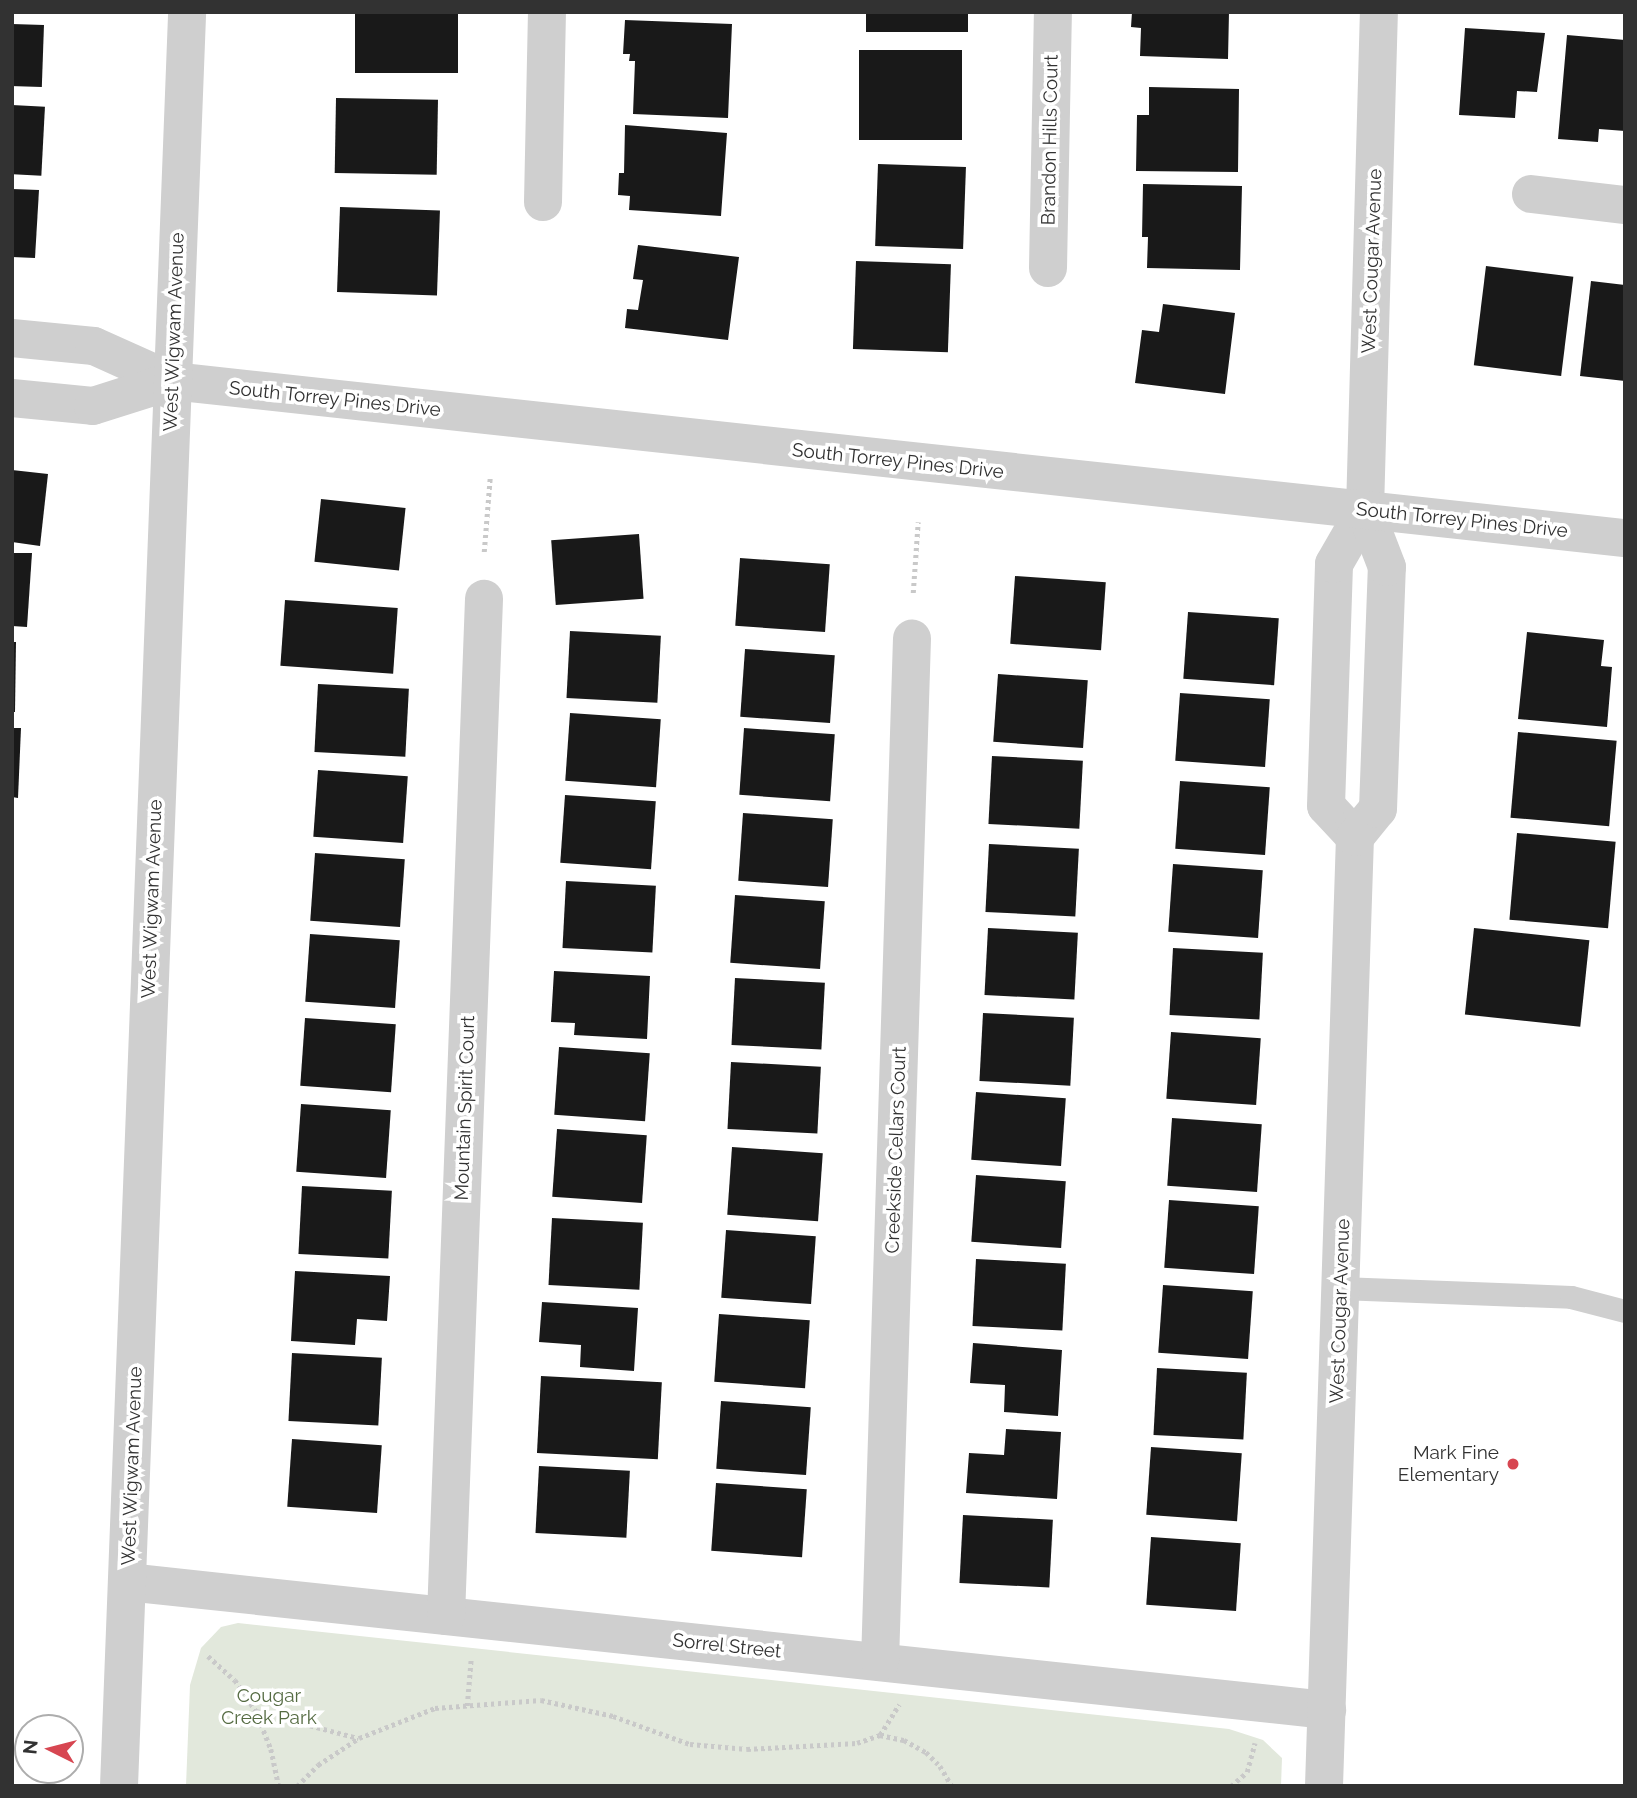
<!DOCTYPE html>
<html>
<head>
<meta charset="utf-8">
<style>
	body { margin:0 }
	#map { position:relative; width:1637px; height:1798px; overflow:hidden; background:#fff; font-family:Raleway,sans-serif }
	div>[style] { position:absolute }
	.green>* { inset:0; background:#e2e8dc }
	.building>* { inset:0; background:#191919; transform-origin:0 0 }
	.path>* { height:4.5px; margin-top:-2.25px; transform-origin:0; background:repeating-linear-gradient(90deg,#c9c9c9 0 3.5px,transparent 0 7px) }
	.service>* { height:23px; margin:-11.5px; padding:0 11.5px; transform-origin:11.5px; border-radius:11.5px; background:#cfcfcf }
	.minor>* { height:38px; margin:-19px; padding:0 19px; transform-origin:19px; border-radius:19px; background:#cfcfcf }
	.tertiary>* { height:38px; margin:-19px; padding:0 19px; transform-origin:19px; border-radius:19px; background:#cfcfcf }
	.dots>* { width:19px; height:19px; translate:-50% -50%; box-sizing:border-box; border:4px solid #fff; border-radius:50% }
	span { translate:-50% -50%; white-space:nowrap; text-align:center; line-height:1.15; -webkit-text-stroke:7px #fff; paint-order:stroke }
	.street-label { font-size:19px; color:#323232 }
	.poi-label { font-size:19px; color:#323232 }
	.right { translate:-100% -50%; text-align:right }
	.park-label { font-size:19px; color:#556b42 }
	.frame { position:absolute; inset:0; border:14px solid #323232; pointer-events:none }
	.north { position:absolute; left:14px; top:1714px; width:70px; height:70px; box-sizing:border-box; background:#fff; border:2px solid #adadad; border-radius:50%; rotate:276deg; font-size:19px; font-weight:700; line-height:28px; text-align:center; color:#323232 }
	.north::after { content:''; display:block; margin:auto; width:24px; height:32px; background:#d74651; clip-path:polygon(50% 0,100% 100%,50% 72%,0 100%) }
</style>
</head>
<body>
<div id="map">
	<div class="green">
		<i style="clip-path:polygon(238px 1623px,1229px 1729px,1263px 1740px,1282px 1758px,1281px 1786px,186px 1786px,190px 1685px,201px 1648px,221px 1627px)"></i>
	</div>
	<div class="building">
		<i style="left:355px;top:12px;width:103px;height:61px"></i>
		<i style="left:866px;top:12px;width:102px;height:20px"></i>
		<i style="clip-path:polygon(1132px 12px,1229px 12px,1228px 59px,1140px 56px,1141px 28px,1131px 27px)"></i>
		<i style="clip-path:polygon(625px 20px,732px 24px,728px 118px,633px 114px,635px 61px,629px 61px,630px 54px,623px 54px)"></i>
		<i style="left:12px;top:24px;width:32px;height:62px;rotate:2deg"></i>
		<i style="clip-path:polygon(1465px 28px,1545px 33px,1537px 92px,1517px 91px,1515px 118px,1459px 115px)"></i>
		<i style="clip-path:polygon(1567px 35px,1625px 40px,1625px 131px,1599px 129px,1598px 142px,1558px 139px)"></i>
		<i style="left:962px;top:50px;width:90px;height:103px;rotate:90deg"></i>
		<i style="clip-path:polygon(1149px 87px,1239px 89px,1238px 172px,1136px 171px,1137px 115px,1149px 115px)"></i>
		<i style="left:336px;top:98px;width:102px;height:75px;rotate:1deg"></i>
		<i style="left:12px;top:105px;width:33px;height:69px;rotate:3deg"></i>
		<i style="clip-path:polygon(625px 125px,727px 133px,721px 216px,629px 210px,630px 196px,618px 195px,619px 173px,624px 173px)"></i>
		<i style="left:878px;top:164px;width:88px;height:82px;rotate:2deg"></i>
		<i style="clip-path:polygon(1143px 184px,1242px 186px,1240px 270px,1147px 268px,1148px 237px,1142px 237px)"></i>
		<i style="clip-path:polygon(12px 189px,39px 190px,35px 258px,12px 257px)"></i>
		<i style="left:340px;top:207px;width:100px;height:85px;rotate:2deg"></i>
		<i style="clip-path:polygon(638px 245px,739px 257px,728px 340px,625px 328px,627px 309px,638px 310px,643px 280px,633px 279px)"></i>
		<i style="left:856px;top:261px;width:95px;height:88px;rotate:2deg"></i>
		<i style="left:1486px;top:266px;width:88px;height:100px;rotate:7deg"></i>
		<i style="clip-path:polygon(1591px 281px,1625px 285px,1625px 381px,1580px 376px)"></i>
		<i style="clip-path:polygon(1163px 304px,1235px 313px,1225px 394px,1135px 383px,1142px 330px,1159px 332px)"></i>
		<i style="clip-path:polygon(12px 470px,48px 474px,40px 546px,12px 542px)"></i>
		<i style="left:321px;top:499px;width:85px;height:63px;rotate:6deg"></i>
		<i style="left:639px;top:534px;width:65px;height:88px;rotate:86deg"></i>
		<i style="clip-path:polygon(12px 553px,32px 553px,27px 627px,12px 626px)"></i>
		<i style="left:740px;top:558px;width:90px;height:68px;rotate:4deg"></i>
		<i style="left:1015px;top:576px;width:91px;height:68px;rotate:4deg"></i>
		<i style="left:285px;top:600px;width:113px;height:66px;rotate:4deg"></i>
		<i style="left:1188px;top:612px;width:91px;height:67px;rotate:4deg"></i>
		<i style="left:570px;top:631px;width:91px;height:67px;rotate:3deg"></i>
		<i style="clip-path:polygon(1527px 632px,1604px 640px,1601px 666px,1612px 667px,1607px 727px,1518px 719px)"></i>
		<i style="clip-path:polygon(12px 642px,16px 642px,15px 712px,12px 712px)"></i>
		<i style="left:745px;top:649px;width:90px;height:68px;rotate:4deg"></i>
		<i style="left:998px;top:674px;width:90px;height:68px;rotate:4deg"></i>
		<i style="left:318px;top:684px;width:91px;height:68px;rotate:3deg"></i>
		<i style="left:1180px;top:693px;width:90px;height:68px;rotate:4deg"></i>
		<i style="left:570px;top:713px;width:91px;height:68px;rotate:4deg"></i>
		<i style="clip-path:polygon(12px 728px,21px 728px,18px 798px,12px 797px)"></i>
		<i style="left:744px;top:728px;width:91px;height:67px;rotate:4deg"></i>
		<i style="left:1518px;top:732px;width:99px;height:86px;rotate:5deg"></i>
		<i style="left:992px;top:756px;width:91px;height:68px;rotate:3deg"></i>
		<i style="left:318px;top:770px;width:90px;height:67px;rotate:4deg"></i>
		<i style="left:1180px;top:781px;width:90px;height:68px;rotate:4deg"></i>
		<i style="left:565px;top:795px;width:91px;height:68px;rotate:4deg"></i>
		<i style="left:743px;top:813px;width:90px;height:68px;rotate:4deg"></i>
		<i style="left:1517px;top:833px;width:99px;height:87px;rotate:5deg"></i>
		<i style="left:989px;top:844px;width:90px;height:68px;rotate:3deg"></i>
		<i style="left:315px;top:853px;width:90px;height:68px;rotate:4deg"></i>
		<i style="left:1173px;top:864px;width:90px;height:68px;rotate:4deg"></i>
		<i style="left:566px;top:881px;width:90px;height:67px;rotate:3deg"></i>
		<i style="left:735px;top:895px;width:90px;height:68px;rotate:4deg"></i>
		<i style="left:988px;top:928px;width:90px;height:67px;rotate:3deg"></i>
		<i style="left:1474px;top:928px;width:116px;height:87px;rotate:6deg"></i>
		<i style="left:310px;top:934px;width:90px;height:68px;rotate:4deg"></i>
		<i style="left:1173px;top:948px;width:90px;height:67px;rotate:3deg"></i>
		<i style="clip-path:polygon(554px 971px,650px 976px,647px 1039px,574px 1035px,575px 1023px,551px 1022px)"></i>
		<i style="left:735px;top:978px;width:90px;height:67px;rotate:3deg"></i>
		<i style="left:983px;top:1013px;width:91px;height:68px;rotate:3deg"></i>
		<i style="left:305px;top:1018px;width:91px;height:68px;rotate:4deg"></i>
		<i style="left:1171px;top:1032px;width:90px;height:67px;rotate:4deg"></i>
		<i style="left:559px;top:1047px;width:91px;height:68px;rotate:4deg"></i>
		<i style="left:731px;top:1062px;width:90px;height:67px;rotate:3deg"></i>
		<i style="left:976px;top:1092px;width:90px;height:68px;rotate:4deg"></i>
		<i style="left:301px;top:1104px;width:90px;height:68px;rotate:4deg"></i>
		<i style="left:1172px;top:1118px;width:90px;height:68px;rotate:4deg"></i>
		<i style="left:557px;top:1129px;width:90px;height:68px;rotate:4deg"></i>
		<i style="left:732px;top:1147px;width:91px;height:68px;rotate:4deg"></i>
		<i style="left:976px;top:1175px;width:90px;height:67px;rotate:4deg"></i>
		<i style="left:302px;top:1186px;width:90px;height:68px;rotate:3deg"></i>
		<i style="left:1169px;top:1200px;width:90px;height:68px;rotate:4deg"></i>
		<i style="left:552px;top:1218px;width:91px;height:67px;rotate:3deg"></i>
		<i style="left:726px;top:1230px;width:90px;height:68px;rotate:4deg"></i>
		<i style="left:976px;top:1259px;width:90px;height:67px;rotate:3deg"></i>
		<i style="clip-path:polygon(295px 1271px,390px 1276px,387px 1321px,357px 1319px,355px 1345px,291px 1341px)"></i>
		<i style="left:1163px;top:1285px;width:90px;height:68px;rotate:4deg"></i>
		<i style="clip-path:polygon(542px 1302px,638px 1308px,634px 1371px,580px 1367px,581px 1345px,539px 1342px)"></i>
		<i style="left:719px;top:1314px;width:91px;height:68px;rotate:4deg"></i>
		<i style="clip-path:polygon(973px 1343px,1062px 1350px,1058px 1416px,1004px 1412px,1005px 1385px,970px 1383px)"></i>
		<i style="left:292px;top:1353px;width:90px;height:68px;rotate:3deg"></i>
		<i style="left:1157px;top:1368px;width:90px;height:67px;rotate:3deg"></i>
		<i style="left:541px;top:1376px;width:121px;height:77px;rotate:3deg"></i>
		<i style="left:721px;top:1401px;width:90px;height:68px;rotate:4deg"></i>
		<i style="clip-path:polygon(1006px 1429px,1061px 1432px,1057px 1499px,966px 1493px,969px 1453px,1004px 1455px)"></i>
		<i style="left:292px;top:1439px;width:90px;height:68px;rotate:4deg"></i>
		<i style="left:1151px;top:1447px;width:91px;height:68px;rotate:4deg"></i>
		<i style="left:539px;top:1466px;width:91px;height:67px;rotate:3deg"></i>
		<i style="left:716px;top:1483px;width:91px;height:68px;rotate:4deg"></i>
		<i style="left:963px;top:1515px;width:90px;height:68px;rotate:3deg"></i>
		<i style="left:1151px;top:1537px;width:90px;height:68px;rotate:4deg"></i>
	</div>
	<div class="path">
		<i style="left:484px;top:552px;width:75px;rotate:-85.4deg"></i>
		<i style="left:913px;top:593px;width:71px;rotate:-86deg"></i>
		<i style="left:208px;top:1656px;width:36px;rotate:42deg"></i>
		<i style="left:235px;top:1680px;width:37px;rotate:56deg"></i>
		<i style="left:256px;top:1711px;width:41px;rotate:68.5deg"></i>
		<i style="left:271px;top:1749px;width:38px;rotate:78deg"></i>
		<i style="left:467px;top:1706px;width:48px;rotate:-85.2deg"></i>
		<i style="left:256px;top:1711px;width:106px;rotate:14.8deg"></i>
		<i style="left:880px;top:1735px;width:25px;rotate:12deg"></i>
		<i style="left:904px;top:1740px;width:25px;rotate:29deg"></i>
		<i style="left:926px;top:1752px;width:20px;rotate:45deg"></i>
		<i style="left:940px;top:1766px;width:23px;rotate:59deg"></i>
		<i style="left:297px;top:1786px;width:30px;rotate:-45deg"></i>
		<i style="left:318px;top:1765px;width:49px;rotate:-33.4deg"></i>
		<i style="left:359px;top:1738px;width:82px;rotate:-21.5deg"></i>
		<i style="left:435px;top:1708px;width:106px;rotate:-4.3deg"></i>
		<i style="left:541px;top:1700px;width:74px;rotate:12.5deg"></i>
		<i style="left:613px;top:1716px;width:82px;rotate:20deg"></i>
		<i style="left:690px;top:1744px;width:57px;rotate:5deg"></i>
		<i style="left:747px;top:1749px;width:110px;rotate:-3.1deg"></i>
		<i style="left:857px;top:1743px;width:24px;rotate:-19deg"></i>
		<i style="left:880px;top:1735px;width:36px;rotate:-58deg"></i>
		<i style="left:1231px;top:1786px;width:21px;rotate:-41deg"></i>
		<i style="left:1247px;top:1772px;width:30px;rotate:-75deg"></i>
	</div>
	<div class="service">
		<i style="left:1340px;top:1288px;width:231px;rotate:2.2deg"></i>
		<i style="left:1571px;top:1297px;width:56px;rotate:14.5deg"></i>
	</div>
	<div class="minor">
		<i style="left:1531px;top:194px;width:95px;rotate:6.7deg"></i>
		<i style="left:543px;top:202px;width:190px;rotate:-88.8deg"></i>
		<i style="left:1048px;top:268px;width:256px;rotate:-88.9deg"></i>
		<i style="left:1355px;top:837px;width:42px;rotate:-133.1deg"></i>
		<i style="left:1326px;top:806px;width:242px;rotate:-88.1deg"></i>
		<i style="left:1334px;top:564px;width:62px;rotate:-60.1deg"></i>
		<i style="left:127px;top:1582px;width:1207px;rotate:6.09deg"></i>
		<i style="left:446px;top:1616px;width:1018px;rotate:-87.86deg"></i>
		<i style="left:880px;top:1662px;width:1024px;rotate:-88.21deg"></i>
		<i style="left:1324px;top:1786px;width:950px;rotate:-88.13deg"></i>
		<i style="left:1355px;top:837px;width:36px;rotate:-51deg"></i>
		<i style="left:1378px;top:809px;width:242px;rotate:-87.9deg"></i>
		<i style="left:1387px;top:567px;width:61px;rotate:-111.1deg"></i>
		<i style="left:1365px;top:510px;width:498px;rotate:-88.4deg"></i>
	</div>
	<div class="tertiary">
		<i style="left:12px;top:338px;width:82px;rotate:5.6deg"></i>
		<i style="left:94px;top:346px;width:85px;rotate:24.2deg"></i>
		<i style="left:172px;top:381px;width:1461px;rotate:6.17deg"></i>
		<i style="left:12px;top:398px;width:81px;rotate:5.6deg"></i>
		<i style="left:93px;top:406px;width:83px;rotate:-17.6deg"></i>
		<i style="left:119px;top:1786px;width:1775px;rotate:-87.8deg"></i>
	</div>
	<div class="dots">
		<i style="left:1513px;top:1464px;background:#d74651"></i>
	</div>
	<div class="street-label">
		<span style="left:1050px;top:140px;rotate:-89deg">Brandon Hills Court</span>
		<span style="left:1372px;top:261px;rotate:-88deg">West Cougar Avenue</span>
		<span style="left:174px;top:332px;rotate:-88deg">West Wigwam Avenue</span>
		<span style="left:335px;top:399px;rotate:6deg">South Torrey Pines Drive</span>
		<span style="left:898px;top:461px;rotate:6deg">South Torrey Pines Drive</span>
		<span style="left:1462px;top:520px;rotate:6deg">South Torrey Pines Drive</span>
		<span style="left:152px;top:899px;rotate:-88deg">West Wigwam Avenue</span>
		<span style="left:465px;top:1108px;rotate:-88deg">Mountain Spirit Court</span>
		<span style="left:896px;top:1150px;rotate:-88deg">Creekside Cellars Court</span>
		<span style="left:1340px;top:1311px;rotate:-88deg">West Cougar Avenue</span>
		<span style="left:132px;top:1466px;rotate:-88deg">West Wigwam Avenue</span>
		<span style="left:727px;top:1646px;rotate:6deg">Sorrel Street</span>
	</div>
	<div class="poi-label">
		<span class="right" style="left:1499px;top:1464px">Mark Fine<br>Elementary</span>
	</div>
	<div class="park-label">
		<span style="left:269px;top:1707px">Cougar<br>Creek Park</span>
	</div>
	<div class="frame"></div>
	<div class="north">N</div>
</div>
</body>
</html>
